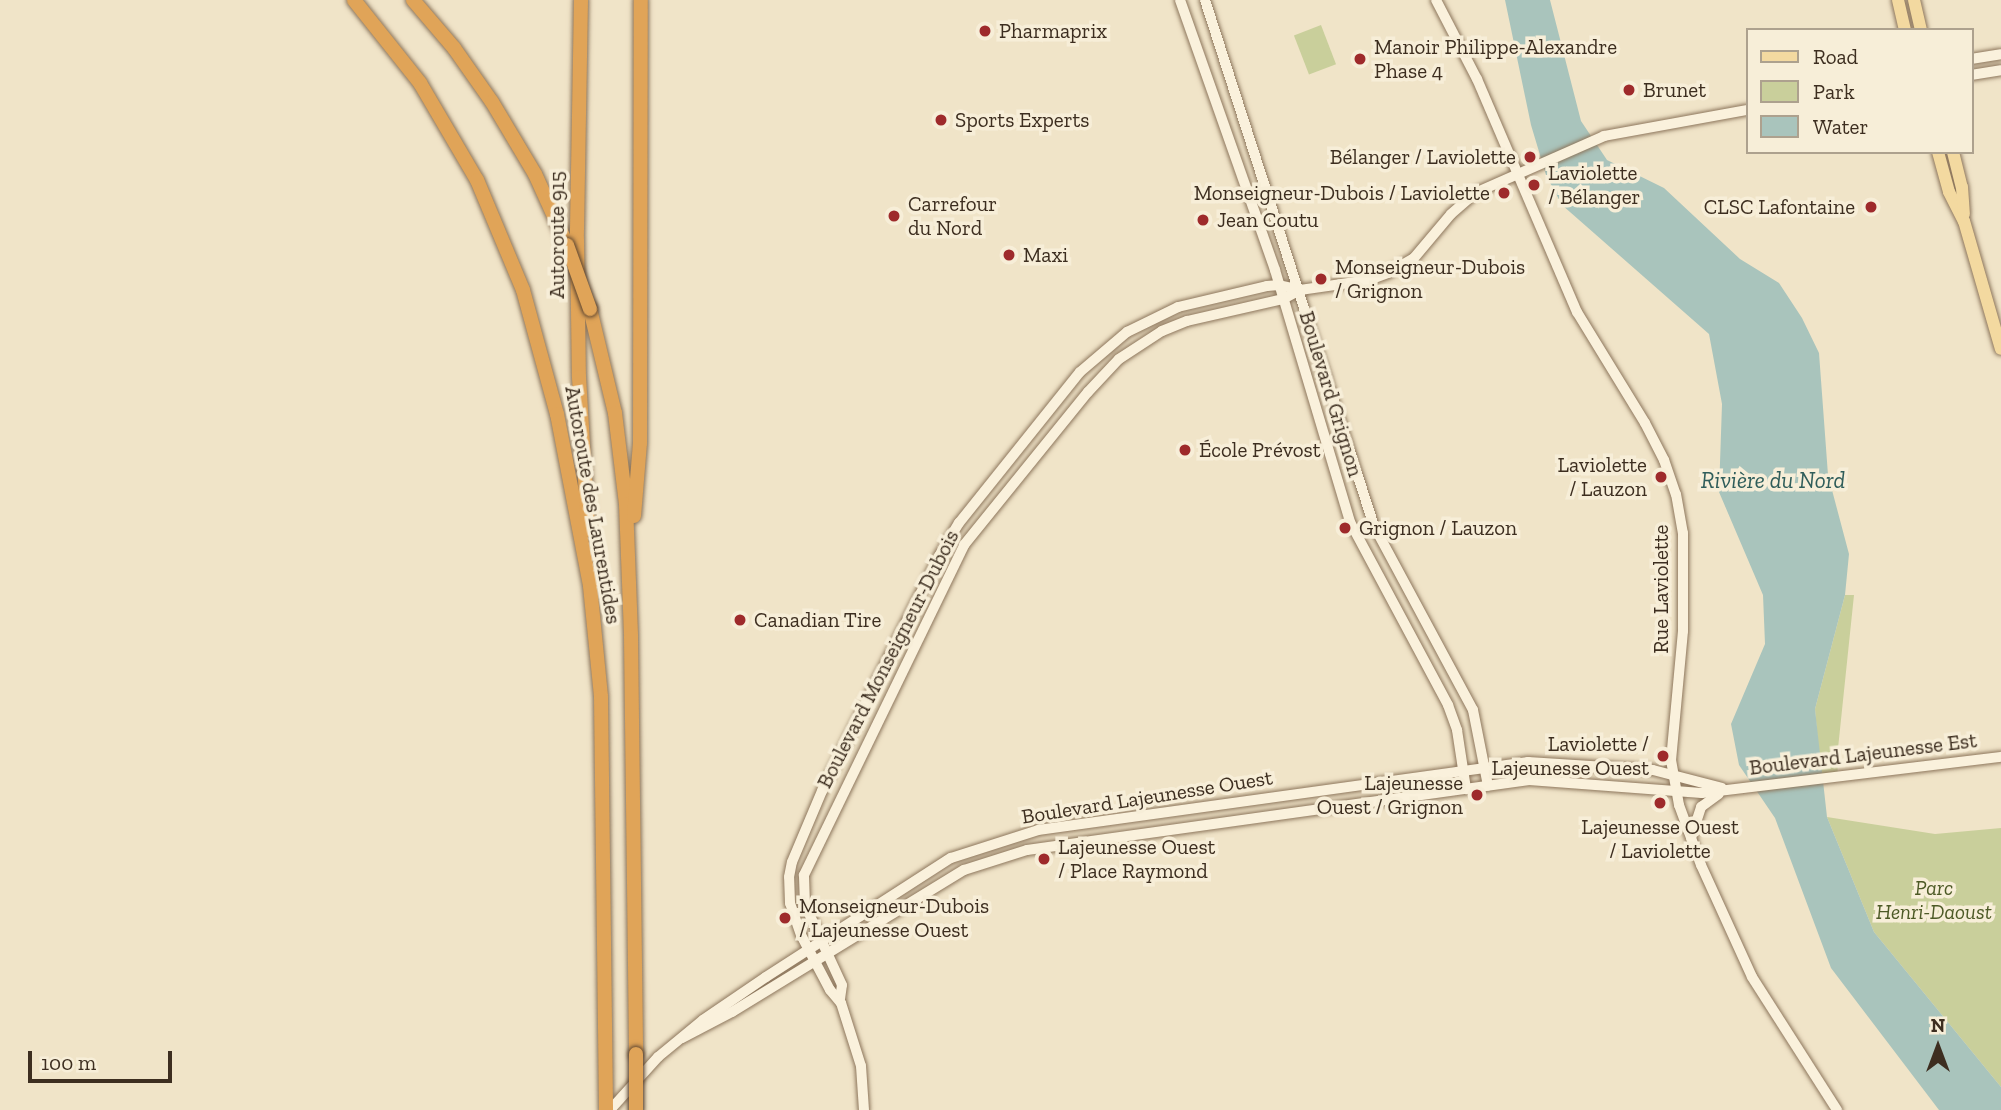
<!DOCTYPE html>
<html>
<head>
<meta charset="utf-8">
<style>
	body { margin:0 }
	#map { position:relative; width:2001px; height:1110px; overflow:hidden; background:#f0e4c8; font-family:"Zilla Slab",serif }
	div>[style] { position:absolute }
	.green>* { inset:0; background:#c9cf9b; transform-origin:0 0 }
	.water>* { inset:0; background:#a9c4bc }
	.roads { filter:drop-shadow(0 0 2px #8d765c) drop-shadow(0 0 2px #8d765c) }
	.tertiary>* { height:10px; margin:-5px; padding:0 5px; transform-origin:5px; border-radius:5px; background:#faf1dc }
	.primary>* { height:12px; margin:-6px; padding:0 6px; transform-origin:6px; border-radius:6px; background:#f3d9a0 }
	.motorway>* { height:14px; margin:-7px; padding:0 7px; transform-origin:7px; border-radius:7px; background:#e0a458 }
	.bridges { filter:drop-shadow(0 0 2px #5b4430) drop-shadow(0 0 2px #5b4430) }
	.motorway-bridge>* { height:14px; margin:-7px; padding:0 7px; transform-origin:7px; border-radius:7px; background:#e0a458 }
	.dots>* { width:19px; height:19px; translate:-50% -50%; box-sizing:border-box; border:4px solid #f7eed8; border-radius:50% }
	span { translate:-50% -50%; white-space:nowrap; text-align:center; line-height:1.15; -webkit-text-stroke:7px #f7eed8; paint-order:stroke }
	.poi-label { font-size:21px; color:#3d2e20 }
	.left { translate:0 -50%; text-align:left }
	.right { translate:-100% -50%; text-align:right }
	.street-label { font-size:21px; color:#3d2e20 }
	.park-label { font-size:21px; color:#4d5a26; font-style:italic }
	.water-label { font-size:23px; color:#2f5d5a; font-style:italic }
	.legend { position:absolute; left:1746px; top:28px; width:228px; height:126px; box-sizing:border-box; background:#f7eed8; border:2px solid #ada18e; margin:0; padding:9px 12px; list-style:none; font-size:21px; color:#3d2e20 }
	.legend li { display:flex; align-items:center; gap:14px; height:35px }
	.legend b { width:35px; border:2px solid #ada18e }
	.north { position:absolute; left:1903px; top:1012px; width:70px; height:70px; -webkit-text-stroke:5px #f7eed8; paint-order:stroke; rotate:0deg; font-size:19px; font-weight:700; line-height:28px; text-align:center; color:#3d2e20 }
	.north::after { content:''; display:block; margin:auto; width:24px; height:32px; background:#3d2e20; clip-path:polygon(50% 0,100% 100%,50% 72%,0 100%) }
	.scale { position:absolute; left:28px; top:1051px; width:144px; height:32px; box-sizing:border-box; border:4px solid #3d2e20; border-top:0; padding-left:9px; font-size:21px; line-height:24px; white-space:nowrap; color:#3d2e20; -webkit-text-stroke:5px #f7eed8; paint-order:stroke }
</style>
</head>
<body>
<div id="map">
	<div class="green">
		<i style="left:1321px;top:25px;width:42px;height:29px;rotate:69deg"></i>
		<i style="clip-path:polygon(1845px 595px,1854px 595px,1837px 758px,1838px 777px,1821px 778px,1815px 709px)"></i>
		<i style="clip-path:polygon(1827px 817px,1935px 834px,2001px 828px,2001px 1087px,1874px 932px)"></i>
	</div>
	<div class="water">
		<i style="clip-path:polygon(1505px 0,1550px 0,1581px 121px,1607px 160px,1664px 188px,1740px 259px,1779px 283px,1802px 318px,1819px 353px,1828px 475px,1849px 554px,1845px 595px,1815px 709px,1827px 817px,1874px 932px,2001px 1087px,2001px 1110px,1939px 1110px,1831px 968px,1775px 818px,1739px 765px,1731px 724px,1765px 644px,1763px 595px,1719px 492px,1722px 404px,1709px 334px,1562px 205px,1546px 175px,1531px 125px)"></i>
	</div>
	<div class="roads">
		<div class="tertiary">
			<i style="left:1180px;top:0;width:286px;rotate:70.6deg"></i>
			<i style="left:1275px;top:270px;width:263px;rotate:73.4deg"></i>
			<i style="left:1350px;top:522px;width:208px;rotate:61.8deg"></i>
			<i style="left:1448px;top:705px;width:27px;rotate:70deg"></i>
			<i style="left:1457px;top:730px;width:60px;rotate:81.3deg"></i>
			<i style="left:1205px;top:0;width:552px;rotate:72.19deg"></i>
			<i style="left:1374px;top:526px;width:209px;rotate:61.7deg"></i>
			<i style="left:1473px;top:710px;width:77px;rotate:78.8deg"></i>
			<i style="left:1436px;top:0;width:89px;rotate:62.6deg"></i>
			<i style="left:1477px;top:79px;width:254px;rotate:66.8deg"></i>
			<i style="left:1577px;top:312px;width:130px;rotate:58.5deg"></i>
			<i style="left:1645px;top:423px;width:42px;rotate:62.8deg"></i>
			<i style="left:1664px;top:460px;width:36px;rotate:71deg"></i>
			<i style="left:1676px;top:494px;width:40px;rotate:80deg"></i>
			<i style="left:1683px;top:533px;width:98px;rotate:90deg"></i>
			<i style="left:1683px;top:631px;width:130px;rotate:95.3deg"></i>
			<i style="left:1671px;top:760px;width:46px;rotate:79.9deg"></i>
			<i style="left:1679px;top:805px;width:64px;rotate:69.9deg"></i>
			<i style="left:1701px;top:865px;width:123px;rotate:65.5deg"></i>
			<i style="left:1752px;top:977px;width:158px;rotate:57.4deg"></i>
			<i style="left:1971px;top:59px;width:30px;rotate:-9deg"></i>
			<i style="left:1971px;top:75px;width:30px;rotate:-9deg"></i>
			<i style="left:1691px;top:838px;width:33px;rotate:-72deg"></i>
			<i style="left:1701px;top:807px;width:22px;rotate:-36deg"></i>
			<i style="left:840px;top:999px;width:14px;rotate:-82deg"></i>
			<i style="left:842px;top:985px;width:88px;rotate:-114.8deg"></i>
			<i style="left:805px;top:905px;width:30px;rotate:-92deg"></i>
			<i style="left:804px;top:875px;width:367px;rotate:-64.1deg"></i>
			<i style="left:964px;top:545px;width:197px;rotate:-51deg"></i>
			<i style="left:1088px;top:392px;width:45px;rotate:-46.8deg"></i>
			<i style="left:1119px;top:359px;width:51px;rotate:-33.1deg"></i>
			<i style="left:1162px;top:331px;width:27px;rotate:-22deg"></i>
			<i style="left:1187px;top:321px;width:98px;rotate:-12.9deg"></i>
			<i style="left:1283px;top:299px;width:19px;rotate:-28deg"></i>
			<i style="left:682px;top:1038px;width:56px;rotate:-27.5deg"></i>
			<i style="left:732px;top:1012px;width:272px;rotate:-31.5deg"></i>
			<i style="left:964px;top:870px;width:66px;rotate:-17.6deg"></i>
			<i style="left:1027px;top:850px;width:507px;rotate:-7.94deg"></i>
			<i style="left:1529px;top:780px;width:173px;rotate:4.3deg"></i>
			<i style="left:1702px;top:793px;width:301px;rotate:-6.9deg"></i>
			<i style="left:610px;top:1110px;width:72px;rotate:-47.8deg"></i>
			<i style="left:658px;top:1057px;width:58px;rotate:-39.4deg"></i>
			<i style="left:703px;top:1020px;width:76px;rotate:-34.3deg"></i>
			<i style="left:766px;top:977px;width:220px;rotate:-32.8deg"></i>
			<i style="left:951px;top:858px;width:91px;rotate:-17.8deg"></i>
			<i style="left:1038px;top:830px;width:495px;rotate:-7.9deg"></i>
			<i style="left:1528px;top:762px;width:125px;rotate:3.7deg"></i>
			<i style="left:1653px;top:770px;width:71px;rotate:14.6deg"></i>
			<i style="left:864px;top:1110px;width:44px;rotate:-93.9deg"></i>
			<i style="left:861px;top:1066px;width:66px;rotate:-107.6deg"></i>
			<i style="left:841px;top:1003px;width:17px;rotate:-130deg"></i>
			<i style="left:830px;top:990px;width:62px;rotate:-117.8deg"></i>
			<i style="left:801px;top:935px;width:34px;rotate:-109deg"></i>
			<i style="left:790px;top:903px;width:26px;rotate:-92deg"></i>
			<i style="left:789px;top:877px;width:15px;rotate:-79deg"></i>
			<i style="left:792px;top:862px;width:77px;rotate:-67.1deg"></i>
			<i style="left:822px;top:791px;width:263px;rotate:-63.5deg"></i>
			<i style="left:939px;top:556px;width:39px;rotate:-59deg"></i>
			<i style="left:959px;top:523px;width:193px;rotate:-51.3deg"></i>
			<i style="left:1080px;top:372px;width:62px;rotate:-40.4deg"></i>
			<i style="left:1127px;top:332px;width:57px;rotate:-26.1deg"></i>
			<i style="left:1178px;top:307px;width:91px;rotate:-13.3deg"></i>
			<i style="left:1267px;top:286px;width:12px;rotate:-5deg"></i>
			<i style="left:1279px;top:285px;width:22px;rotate:13deg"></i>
			<i style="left:1300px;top:290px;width:70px;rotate:-8.2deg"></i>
			<i style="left:1369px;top:280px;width:20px;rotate:-20deg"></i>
			<i style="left:1388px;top:273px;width:30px;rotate:-30deg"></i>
			<i style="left:1414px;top:258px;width:57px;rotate:-49.9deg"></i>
			<i style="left:1451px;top:214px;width:32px;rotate:-41deg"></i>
			<i style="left:1475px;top:193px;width:141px;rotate:-23.8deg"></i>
			<i style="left:1604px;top:136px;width:145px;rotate:-10.3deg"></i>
		</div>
		<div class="primary">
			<i style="left:1898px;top:0;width:31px;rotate:77deg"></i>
			<i style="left:1914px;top:0;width:31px;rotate:77deg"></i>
			<i style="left:1938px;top:152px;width:41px;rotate:74.6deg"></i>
			<i style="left:1949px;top:192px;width:33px;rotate:63deg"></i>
			<i style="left:1964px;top:221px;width:133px;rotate:73.9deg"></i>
			<i style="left:1953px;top:152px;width:36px;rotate:76deg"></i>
			<i style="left:1962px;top:187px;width:27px;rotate:86deg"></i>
		</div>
		<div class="motorway">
			<i style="left:354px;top:0;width:106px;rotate:51.5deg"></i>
			<i style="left:420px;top:83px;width:113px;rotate:59.6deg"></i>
			<i style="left:477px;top:180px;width:119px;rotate:67.3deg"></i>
			<i style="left:523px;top:290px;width:129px;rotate:74.7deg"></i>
			<i style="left:557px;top:414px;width:175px;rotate:79.1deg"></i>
			<i style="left:590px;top:586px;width:112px;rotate:84.3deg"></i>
			<i style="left:601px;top:697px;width:413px;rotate:89.3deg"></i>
			<i style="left:413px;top:0;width:63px;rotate:49.5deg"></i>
			<i style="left:454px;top:48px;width:66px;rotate:54.9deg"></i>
			<i style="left:492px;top:102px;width:84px;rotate:59.2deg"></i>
			<i style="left:535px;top:174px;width:78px;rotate:65.7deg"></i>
			<i style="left:581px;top:0;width:239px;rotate:91deg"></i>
			<i style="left:577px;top:239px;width:138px;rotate:89.2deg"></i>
			<i style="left:579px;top:377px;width:153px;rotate:86.6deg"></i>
			<i style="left:590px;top:309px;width:107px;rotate:76.5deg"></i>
			<i style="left:615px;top:413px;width:92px;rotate:83.1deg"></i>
			<i style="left:626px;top:504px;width:133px;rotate:87.8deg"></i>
			<i style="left:631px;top:637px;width:417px;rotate:89.3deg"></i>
			<i style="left:634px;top:516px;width:73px;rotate:-85.3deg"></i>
			<i style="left:640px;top:443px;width:443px;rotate:-89.9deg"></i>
		</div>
	</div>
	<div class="bridges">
		<div class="motorway-bridge">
			<i style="left:567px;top:245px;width:68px;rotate:70.2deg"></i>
			<i style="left:636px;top:1054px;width:56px;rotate:90deg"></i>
		</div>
	</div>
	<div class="dots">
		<i style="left:985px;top:31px;background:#9e2a2b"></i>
		<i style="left:1360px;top:59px;background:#9e2a2b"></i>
		<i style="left:1629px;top:90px;background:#9e2a2b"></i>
		<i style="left:941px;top:120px;background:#9e2a2b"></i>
		<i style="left:1530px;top:157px;background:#9e2a2b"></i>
		<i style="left:1534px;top:185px;background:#9e2a2b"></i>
		<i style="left:1504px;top:193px;background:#9e2a2b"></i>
		<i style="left:1871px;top:207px;background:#9e2a2b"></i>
		<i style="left:894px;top:216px;background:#9e2a2b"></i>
		<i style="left:1203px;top:220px;background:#9e2a2b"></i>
		<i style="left:1009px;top:255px;background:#9e2a2b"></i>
		<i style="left:1321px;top:279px;background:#9e2a2b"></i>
		<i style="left:1185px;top:450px;background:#9e2a2b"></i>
		<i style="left:1661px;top:477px;background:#9e2a2b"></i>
		<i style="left:1345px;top:528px;background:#9e2a2b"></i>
		<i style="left:740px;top:620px;background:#9e2a2b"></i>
		<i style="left:1663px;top:756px;background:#9e2a2b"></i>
		<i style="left:1477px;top:795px;background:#9e2a2b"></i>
		<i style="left:1660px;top:803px;background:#9e2a2b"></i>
		<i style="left:1044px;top:859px;background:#9e2a2b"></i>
		<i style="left:785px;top:918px;background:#9e2a2b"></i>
	</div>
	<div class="poi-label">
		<span class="left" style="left:999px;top:31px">Pharmaprix</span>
		<span class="left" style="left:1374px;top:59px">Manoir Philippe-Alexandre<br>Phase 4</span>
		<span class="left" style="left:1643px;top:90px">Brunet</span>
		<span class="left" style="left:955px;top:120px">Sports Experts</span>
		<span class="right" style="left:1516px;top:157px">Bélanger / Laviolette</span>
		<span class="left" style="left:1548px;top:185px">Laviolette<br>/ Bélanger</span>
		<span class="right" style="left:1490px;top:193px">Monseigneur-Dubois / Laviolette</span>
		<span class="left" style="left:908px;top:216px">Carrefour<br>du Nord</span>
		<span class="right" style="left:1855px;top:207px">CLSC Lafontaine</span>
		<span class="left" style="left:1217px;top:220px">Jean Coutu</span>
		<span class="left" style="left:1023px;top:255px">Maxi</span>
		<span class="left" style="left:1335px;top:279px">Monseigneur-Dubois<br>/ Grignon</span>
		<span class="left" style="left:1199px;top:450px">École Prévost</span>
		<span class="right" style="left:1647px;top:477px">Laviolette<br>/ Lauzon</span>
		<span class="left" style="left:1359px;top:528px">Grignon / Lauzon</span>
		<span class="left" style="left:754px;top:620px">Canadian Tire</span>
		<span class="right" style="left:1649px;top:756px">Laviolette /<br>Lajeunesse Ouest</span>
		<span class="right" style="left:1463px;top:795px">Lajeunesse<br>Ouest / Grignon</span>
		<span style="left:1660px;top:839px">Lajeunesse Ouest<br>/ Laviolette</span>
		<span class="left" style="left:1058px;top:859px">Lajeunesse Ouest<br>/ Place Raymond</span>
		<span class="left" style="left:799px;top:918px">Monseigneur-Dubois<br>/ Lajeunesse Ouest</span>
	</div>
	<div class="street-label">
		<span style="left:557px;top:235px;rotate:-90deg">Autoroute 915</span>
		<span style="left:1331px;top:394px;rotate:73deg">Boulevard Grignon</span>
		<span style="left:593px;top:505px;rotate:80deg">Autoroute des Laurentides</span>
		<span style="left:1661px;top:589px;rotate:-90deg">Rue Laviolette</span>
		<span style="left:888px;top:659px;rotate:-63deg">Boulevard Monseigneur-Dubois</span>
		<span style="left:1863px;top:754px;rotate:-7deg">Boulevard Lajeunesse Est</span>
		<span style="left:1147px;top:797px;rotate:-9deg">Boulevard Lajeunesse Ouest</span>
	</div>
	<div class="park-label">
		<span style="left:1934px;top:900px">Parc<br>Henri-Daoust</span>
	</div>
	<div class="water-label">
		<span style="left:1773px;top:480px">Rivière du Nord</span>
	</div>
	<ul class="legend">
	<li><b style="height:9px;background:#f3d9a0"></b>Road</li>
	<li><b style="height:19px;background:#c9cf9b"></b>Park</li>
	<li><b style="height:19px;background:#a9c4bc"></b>Water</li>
	</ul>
	<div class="north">N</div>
	<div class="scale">100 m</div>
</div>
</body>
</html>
